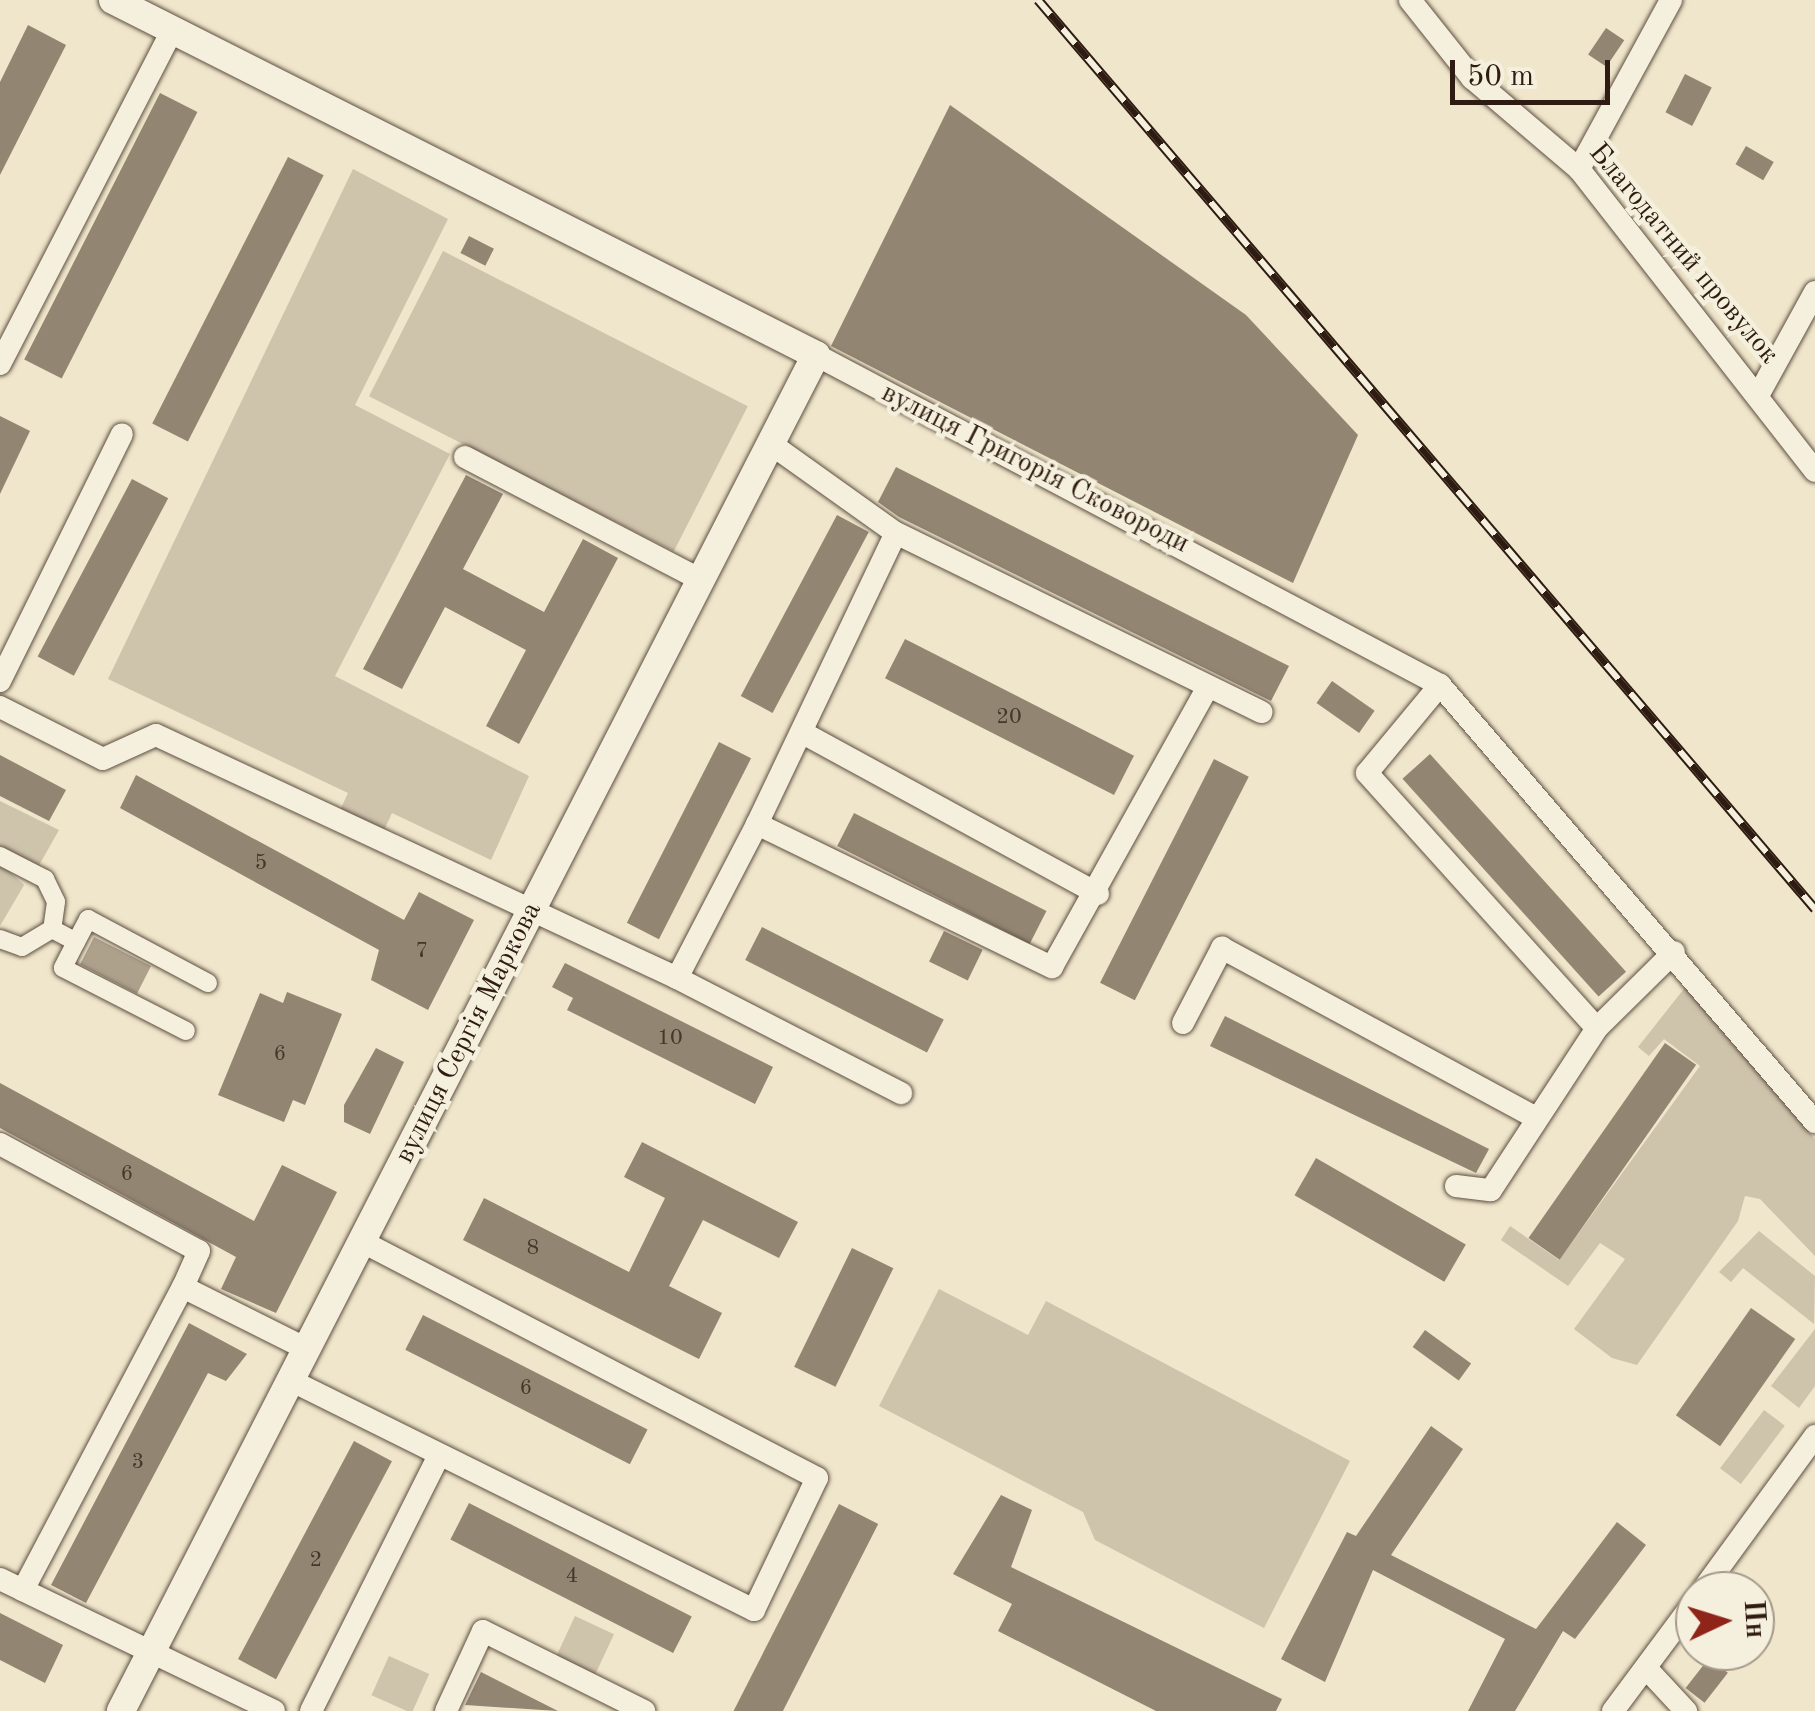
<!DOCTYPE html>
<html>
<head>
<meta charset="utf-8">
<style>
	body { margin:0 }
	#map { position:relative; width:1815px; height:1711px; overflow:hidden; background:#efe6cb; font-family:"Old Standard TT",serif }
	div>[style] { position:absolute }
	.green>* { inset:0; background:#cec3ab; transform-origin:0 0 }
	.water>* { inset:0; background:#ada18c; transform-origin:0 0 }
	.building>* { inset:0; background:#928572; transform-origin:0 0 }
	.roads { filter:drop-shadow(0 0 2px #5e4e40) drop-shadow(0 0 2px #5e4e40) }
	.pedestrian>* { height:18px; margin:-9px; padding:0 9px; transform-origin:9px; border-radius:9px; background:#f5efdd }
	.minor>* { height:22px; margin:-11px; padding:0 11px; transform-origin:11px; border-radius:11px; background:#f5efdd }
	.tertiary>* { height:28px; margin:-14px; padding:0 14px; transform-origin:14px; border-radius:14px; background:#f5efdd }
	.rail>* { height:10px; margin-top:-5px; transform-origin:0; background:repeating-linear-gradient(90deg,#f5efdd 0 19px,#2e1b11 0 38px); box-sizing:border-box; border-block:2px solid #2e1b11 }
	span { translate:-50% -50%; white-space:nowrap; text-align:center; line-height:1.15; -webkit-text-stroke:9px #f5efdd; paint-order:stroke }
	.number-label { font-size:22px; color:#473629 }
	.number-label span { -webkit-text-stroke-width:0 }
	.street-label { font-size:28px; color:#2e1b11 }
	.north { position:absolute; left:1675px; top:1571px; width:100px; height:100px; box-sizing:border-box; background:#f5efdd; border:2px solid #a59a8b; border-radius:50%; rotate:86deg; font-size:28px; font-weight:700; line-height:40px; text-align:center; color:#2e1b11 }
	.north::after { content:''; display:block; margin:auto; width:35px; height:45px; background:#8f2418; clip-path:polygon(50% 0,100% 100%,50% 72%,0 100%) }
	.scale { position:absolute; left:1450px; top:60px; width:160px; height:45px; box-sizing:border-box; border:5px solid #2e1b11; border-top:0; padding-left:12px; font-size:30px; line-height:35px; white-space:nowrap; color:#2e1b11; -webkit-text-stroke:8px #f5efdd; paint-order:stroke }
</style>
</head>
<body>
<div id="map">
	<div class="green">
		<i style="clip-path:polygon(353px 169px,448px 219px,355px 405px,450px 454px,335px 676px,529px 776px,491px 860px,392px 813px,380px 839px,336px 819px,348px 793px,108px 679px)"></i>
		<i style="left:443px;top:251px;width:342px;height:163px;rotate:27deg"></i>
		<i style="clip-path:polygon(0 801px,59px 830px,38px 867px,0 846px)"></i>
		<i style="clip-path:polygon(0 863px,24px 885px,0 926px)"></i>
		<i style="clip-path:polygon(1687px 985px,1815px 1139px,1815px 1256px,1760px 1199px,1745px 1196px,1738px 1221px,1637px 1365px,1612px 1358px,1574px 1329px,1625px 1259px,1600px 1243px,1568px 1286px,1501px 1240px,1510px 1226px,1559px 1260px,1700px 1066px,1664px 1039px,1649px 1056px,1638px 1047px)"></i>
		<i style="clip-path:polygon(1759px 1231px,1815px 1276px,1814px 1324px,1743px 1268px,1731px 1282px,1719px 1272px)"></i>
		<i style="clip-path:polygon(939px 1289px,1028px 1335px,1046px 1301px,1350px 1461px,1264px 1628px,1095px 1540px,1083px 1512px,879px 1406px)"></i>
		<i style="clip-path:polygon(1815px 1329px,1815px 1386px,1799px 1408px,1771px 1386px)"></i>
		<i style="left:1764px;top:1410px;width:26px;height:73px;rotate:37deg"></i>
		<i style="left:575px;top:1616px;width:43px;height:44px;rotate:25deg"></i>
		<i style="left:389px;top:1656px;width:44px;height:43px;rotate:24deg"></i>
	</div>
	<div class="water">
		<i style="left:94px;top:937px;width:64px;height:31px;rotate:27deg"></i>
	</div>
	<div class="building">
		<i style="clip-path:polygon(28px 25px,66px 45px,0 175px,0 82px)"></i>
		<i style="left:1606px;top:28px;width:22px;height:32px;rotate:34deg"></i>
		<i style="left:1685px;top:74px;width:30px;height:43px;rotate:27deg"></i>
		<i style="left:160px;top:93px;width:42px;height:299px;rotate:27deg"></i>
		<i style="clip-path:polygon(950px 105px,1246px 315px,1358px 435px,1293px 583px,831px 346px)"></i>
		<i style="left:1746px;top:146px;width:32px;height:21px;rotate:30deg"></i>
		<i style="left:288px;top:157px;width:40px;height:299px;rotate:27deg"></i>
		<i style="left:469px;top:236px;width:28px;height:19px;rotate:27deg"></i>
		<i style="clip-path:polygon(0 416px,30px 431px,0 494px)"></i>
		<i style="clip-path:polygon(896px 467px,1289px 666px,1271px 701px,899px 517px,878px 502px)"></i>
		<i style="clip-path:polygon(466px 475px,503px 494px,463px 569px,544px 612px,583px 539px,618px 558px,519px 744px,486px 726px,526px 650px,445px 607px,402px 689px,363px 669px)"></i>
		<i style="left:132px;top:479px;width:41px;height:201px;rotate:28deg"></i>
		<i style="left:837px;top:515px;width:36px;height:205px;rotate:28deg"></i>
		<i style="left:905px;top:639px;width:257px;height:44px;rotate:27deg"></i>
		<i style="left:1332px;top:681px;width:52px;height:27px;rotate:35deg"></i>
		<i style="left:719px;top:742px;width:36px;height:203px;rotate:27deg"></i>
		<i style="left:1430px;top:754px;width:293px;height:37px;rotate:48deg"></i>
		<i style="clip-path:polygon(0 755px,66px 790px,49px 821px,0 796px)"></i>
		<i style="left:1214px;top:759px;width:39px;height:251px;rotate:27deg"></i>
		<i style="clip-path:polygon(136px 775px,404px 920px,419px 892px,474px 920px,428px 1010px,371px 980px,379px 950px,120px 808px)"></i>
		<i style="left:854px;top:813px;width:216px;height:37px;rotate:27deg"></i>
		<i style="left:762px;top:927px;width:204px;height:37px;rotate:27deg"></i>
		<i style="left:944px;top:931px;width:43px;height:34px;rotate:26deg"></i>
		<i style="clip-path:polygon(565px 963px,773px 1067px,755px 1104px,567px 1010px,573px 998px,552px 987px)"></i>
		<i style="clip-path:polygon(287px 992px,342px 1014px,305px 1105px,293px 1100px,284px 1122px,218px 1095px,260px 993px,283px 1003px)"></i>
		<i style="clip-path:polygon(1225px 1016px,1489px 1149px,1476px 1173px,1210px 1046px)"></i>
		<i style="left:1665px;top:1043px;width:38px;height:238px;rotate:35deg"></i>
		<i style="clip-path:polygon(376px 1048px,404px 1062px,370px 1134px,344px 1122px,344px 1105px)"></i>
		<i style="clip-path:polygon(0 1083px,254px 1221px,282px 1165px,337px 1192px,276px 1313px,221px 1289px,236px 1257px,0 1128px)"></i>
		<i style="clip-path:polygon(642px 1142px,798px 1222px,779px 1258px,703px 1220px,669px 1286px,722px 1313px,699px 1359px,463px 1240px,484px 1198px,629px 1272px,665px 1198px,624px 1177px)"></i>
		<i style="left:1316px;top:1158px;width:173px;height:43px;rotate:30deg"></i>
		<i style="left:852px;top:1248px;width:46px;height:132px;rotate:26deg"></i>
		<i style="left:1751px;top:1308px;width:54px;height:131px;rotate:35deg"></i>
		<i style="left:423px;top:1315px;width:252px;height:39px;rotate:27deg"></i>
		<i style="clip-path:polygon(189px 1323px,247px 1354px,226px 1381px,208px 1373px,86px 1603px,51px 1585px)"></i>
		<i style="left:1425px;top:1330px;width:57px;height:21px;rotate:36deg"></i>
		<i style="clip-path:polygon(1431px 1426px,1463px 1449px,1391px 1555px,1536px 1629px,1617px 1522px,1646px 1545px,1575px 1639px,1563px 1631px,1515px 1711px,1468px 1711px,1505px 1639px,1373px 1570px,1325px 1682px,1281px 1659px,1347px 1532px,1356px 1536px)"></i>
		<i style="left:354px;top:1441px;width:43px;height:247px;rotate:28deg"></i>
		<i style="clip-path:polygon(1001px 1495px,1032px 1510px,1011px 1567px,1282px 1699px,1276px 1711px,1156px 1711px,998px 1631px,1012px 1604px,953px 1574px)"></i>
		<i style="left:469px;top:1503px;width:250px;height:41px;rotate:27deg"></i>
		<i style="left:839px;top:1504px;width:44px;height:232px;rotate:27deg"></i>
		<i style="clip-path:polygon(0 1613px,63px 1645px,45px 1683px,0 1660px)"></i>
		<i style="left:1709px;top:1658px;width:24px;height:38px;rotate:38deg"></i>
		<i style="clip-path:polygon(481px 1672px,558px 1711px,465px 1705px)"></i>
	</div>
	<div class="roads">
		<div class="pedestrian">
			<i style="left:0;top:856px;width:51px;rotate:27.1deg"></i>
			<i style="left:45px;top:879px;width:25px;rotate:64deg"></i>
			<i style="left:56px;top:902px;width:27px;rotate:98deg"></i>
			<i style="left:52px;top:929px;width:27px;rotate:28deg"></i>
			<i style="left:76px;top:942px;width:26px;rotate:-62deg"></i>
			<i style="left:88px;top:919px;width:136px;rotate:28.1deg"></i>
			<i style="left:0;top:939px;width:23px;rotate:20deg"></i>
			<i style="left:22px;top:947px;width:35px;rotate:-31deg"></i>
			<i style="left:76px;top:942px;width:29px;rotate:117deg"></i>
			<i style="left:63px;top:968px;width:138px;rotate:27.1deg"></i>
		</div>
		<div class="minor">
			<i style="left:1410px;top:0;width:100px;rotate:51.5deg"></i>
			<i style="left:1472px;top:78px;width:140px;rotate:40.4deg"></i>
			<i style="left:1579px;top:169px;width:383px;rotate:52deg"></i>
			<i style="left:1579px;top:169px;width:192px;rotate:-61.4deg"></i>
			<i style="left:816px;top:355px;width:706px;rotate:27.87deg"></i>
			<i style="left:1440px;top:685px;width:576px;rotate:49.37deg"></i>
			<i style="left:0;top:364px;width:377px;rotate:-62.7deg"></i>
			<i style="left:1760px;top:392px;width:114px;rotate:-61.2deg"></i>
			<i style="left:771px;top:444px;width:153px;rotate:35.5deg"></i>
			<i style="left:896px;top:533px;width:407px;rotate:26.1deg"></i>
			<i style="left:465px;top:457px;width:266px;rotate:27.5deg"></i>
			<i style="left:0;top:681px;width:275px;rotate:-63.7deg"></i>
			<i style="left:1440px;top:685px;width:114px;rotate:129.7deg"></i>
			<i style="left:1367px;top:773px;width:343px;rotate:48deg"></i>
			<i style="left:0;top:707px;width:115px;rotate:26.8deg"></i>
			<i style="left:103px;top:759px;width:58px;rotate:-24.4deg"></i>
			<i style="left:156px;top:735px;width:575px;rotate:25deg"></i>
			<i style="left:677px;top:978px;width:174px;rotate:-62.5deg"></i>
			<i style="left:757px;top:824px;width:328px;rotate:25.9deg"></i>
			<i style="left:1052px;top:967px;width:317px;rotate:-60.9deg"></i>
			<i style="left:803px;top:733px;width:336px;rotate:28.6deg"></i>
			<i style="left:757px;top:824px;width:322px;rotate:-64.5deg"></i>
			<i style="left:677px;top:978px;width:252px;rotate:27.2deg"></i>
			<i style="left:1183px;top:1023px;width:85px;rotate:-62.5deg"></i>
			<i style="left:1222px;top:948px;width:355px;rotate:28.4deg"></i>
			<i style="left:0;top:1144px;width:226px;rotate:28.3deg"></i>
			<i style="left:199px;top:1251px;width:39px;rotate:114deg"></i>
			<i style="left:1456px;top:1186px;width:35px;rotate:7deg"></i>
			<i style="left:1491px;top:1190px;width:194px;rotate:-56.8deg"></i>
			<i style="left:1597px;top:1028px;width:108px;rotate:-44.6deg"></i>
			<i style="left:290px;top:1380px;width:518px;rotate:26.37deg"></i>
			<i style="left:754px;top:1610px;width:146px;rotate:-64.5deg"></i>
			<i style="left:817px;top:1478px;width:514px;rotate:-152.54deg"></i>
			<i style="left:0;top:1579px;width:25px;rotate:26deg"></i>
			<i style="left:1702px;top:1591px;width:192px;rotate:-53.9deg"></i>
			<i style="left:1646px;top:1668px;width:59px;rotate:47.1deg"></i>
			<i style="left:274px;top:1711px;width:279px;rotate:-154.3deg"></i>
			<i style="left:23px;top:1590px;width:343px;rotate:-62.2deg"></i>
			<i style="left:183px;top:1287px;width:136px;rotate:26.6deg"></i>
			<i style="left:311px;top:1711px;width:286px;rotate:-63.4deg"></i>
			<i style="left:446px;top:1711px;width:88px;rotate:-65.2deg"></i>
			<i style="left:483px;top:1631px;width:180px;rotate:26.4deg"></i>
			<i style="left:1613px;top:1711px;width:137px;rotate:-53.3deg"></i>
		</div>
		<div class="tertiary">
			<i style="left:113px;top:0;width:788px;rotate:26.79deg"></i>
			<i style="left:816px;top:355px;width:1524px;rotate:117.14deg"></i>
		</div>
	</div>
	<div class="rail">
		<i style="left:1038px;top:0;width:1196px;rotate:49.48deg"></i>
	</div>
	<div class="number-label">
		<span style="left:1009px;top:718px">20</span>
		<span style="left:261px;top:864px">5</span>
		<span style="left:422px;top:952px">7</span>
		<span style="left:670px;top:1039px">10</span>
		<span style="left:280px;top:1055px">6</span>
		<span style="left:127px;top:1175px">6</span>
		<span style="left:533px;top:1249px">8</span>
		<span style="left:526px;top:1389px">6</span>
		<span style="left:138px;top:1463px">3</span>
		<span style="left:316px;top:1561px">2</span>
		<span style="left:572px;top:1577px">4</span>
	</div>
	<div class="street-label">
		<span style="left:1683px;top:254px;rotate:50deg">Благодатний провулок</span>
		<span style="left:1035px;top:469px;rotate:27deg">вулиця Григорія Сковороди</span>
		<span style="left:469px;top:1033px;rotate:-63deg">вулиця Сергія Маркова</span>
	</div>
	<div class="north">Пн</div>
	<div class="scale">50 m</div>
</div>
</body>
</html>
